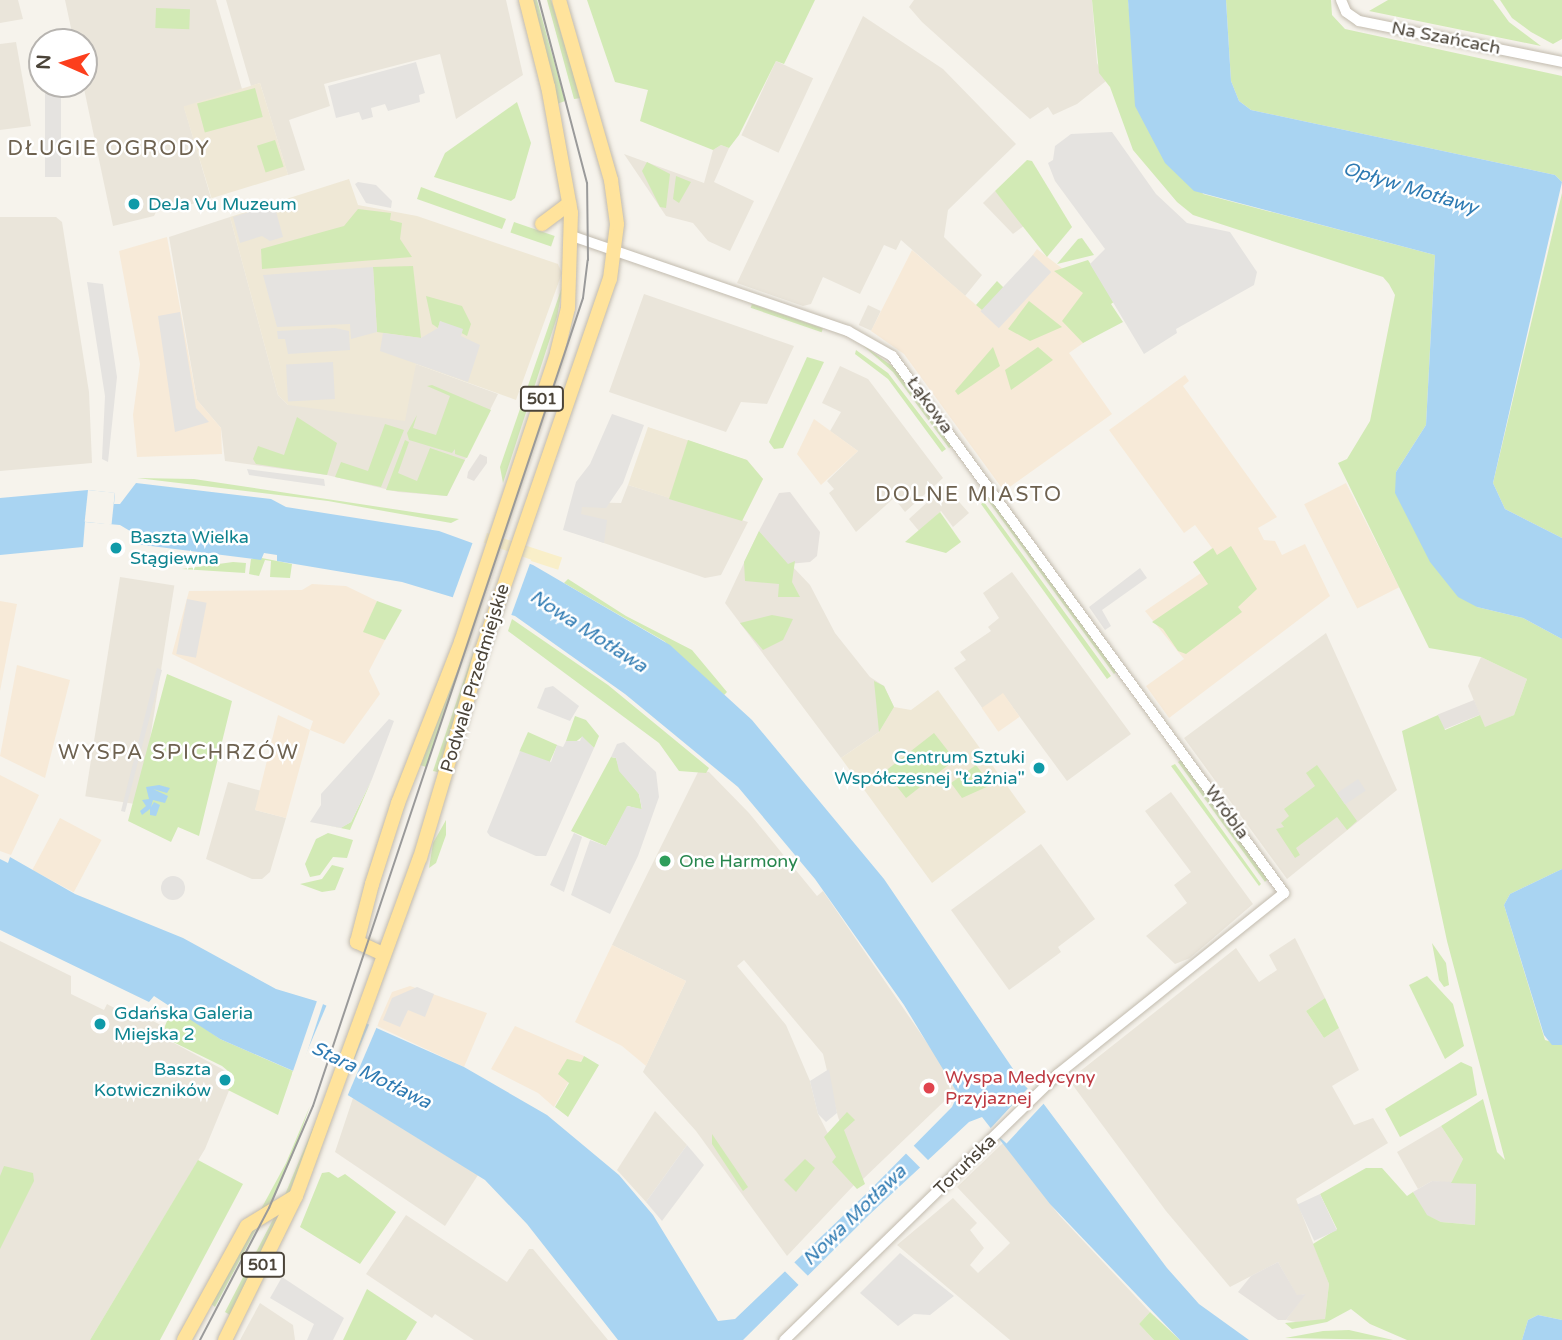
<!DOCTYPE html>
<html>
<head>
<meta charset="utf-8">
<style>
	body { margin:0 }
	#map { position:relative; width:1562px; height:1340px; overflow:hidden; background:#f6f3ec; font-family:"Varela Round",sans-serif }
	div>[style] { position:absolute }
	.residential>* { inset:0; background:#eae5da; transform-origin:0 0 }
	.commercial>* { inset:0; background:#f7ead8; transform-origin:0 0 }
	.industrial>* { inset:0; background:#e6e2dd; transform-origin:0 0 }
	.education>* { inset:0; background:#efe8d6; transform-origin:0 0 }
	.green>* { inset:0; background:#d2eab5; transform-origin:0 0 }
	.sand>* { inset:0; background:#f9efc9; transform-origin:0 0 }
	.parking>* { inset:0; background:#e5e3e0; transform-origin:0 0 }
	.round { border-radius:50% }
	.water>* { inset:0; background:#a9d4f2 }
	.pier>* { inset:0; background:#f6f3ec; transform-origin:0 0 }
	.roads { filter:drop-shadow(0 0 2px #c2bbae) drop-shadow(0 0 2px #c2bbae) }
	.tertiary>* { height:10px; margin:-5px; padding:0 5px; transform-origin:5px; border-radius:5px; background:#fff }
	.primary>* { height:14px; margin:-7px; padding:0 7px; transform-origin:7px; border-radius:7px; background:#ffe39c }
	.tram>* { height:2px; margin:-1px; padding:0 1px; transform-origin:1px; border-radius:1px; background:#9a9a9a }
	.dots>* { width:19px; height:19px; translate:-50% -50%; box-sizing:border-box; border:4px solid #fff; border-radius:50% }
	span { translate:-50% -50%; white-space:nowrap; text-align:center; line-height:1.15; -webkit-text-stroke:5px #fff; paint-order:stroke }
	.shield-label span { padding:2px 5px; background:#fff; border:2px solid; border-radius:5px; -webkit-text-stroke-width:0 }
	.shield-label { font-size:16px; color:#4b4439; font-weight:700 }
	.street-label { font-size:18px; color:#4b4439 }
	.culture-label { font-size:18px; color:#0d838f }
	.left { translate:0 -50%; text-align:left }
	.right { translate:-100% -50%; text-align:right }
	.leisure-label { font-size:18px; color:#27864d }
	.health-label { font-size:18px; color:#be3a42 }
	.water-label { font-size:19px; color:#2e7ab2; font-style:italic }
	.quarter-label { font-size:21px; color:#6e6250; letter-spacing:2px }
	.north { position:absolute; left:28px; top:28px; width:70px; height:70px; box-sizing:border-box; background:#fff; border:2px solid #b7b4b0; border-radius:50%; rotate:273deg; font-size:19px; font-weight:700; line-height:28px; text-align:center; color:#4b4439 }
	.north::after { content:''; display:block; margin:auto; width:24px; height:32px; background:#fc3f1d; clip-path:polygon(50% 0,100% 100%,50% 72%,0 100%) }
</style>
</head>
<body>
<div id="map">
	<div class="residential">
		<i style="clip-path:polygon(0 0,18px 0,23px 19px,0 23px)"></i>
		<i style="clip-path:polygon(65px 0,216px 0,242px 89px,184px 107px,211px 198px,179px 208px,173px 202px,159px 206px,154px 216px,113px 226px,83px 84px,84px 42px,74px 42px)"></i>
		<i style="clip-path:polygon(226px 0,506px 0,523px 75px,456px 119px,440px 54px,324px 84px,330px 106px,289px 120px,305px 170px,288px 175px,260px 83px,251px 86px)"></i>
		<i style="clip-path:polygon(914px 0,1092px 0,1097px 63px,1106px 81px,1077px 104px,1053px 115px,1048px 107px,1030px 119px,922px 22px,909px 7px)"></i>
		<i style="clip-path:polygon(863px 16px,943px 69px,1016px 144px,948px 210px,944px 237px,982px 275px,965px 296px,901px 240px,896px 250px,884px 245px,860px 294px,823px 277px,811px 304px,803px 306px,737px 283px)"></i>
		<i style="clip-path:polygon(16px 42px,31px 126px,0 130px,0 44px)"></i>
		<i style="left:776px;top:61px;width:41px;height:82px;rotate:25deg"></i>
		<i style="clip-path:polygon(721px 145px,729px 148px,714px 182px,754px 201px,730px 251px,708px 241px,693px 223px,666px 216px,624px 154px,704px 183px,713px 150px)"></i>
		<i style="clip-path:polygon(995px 191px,1025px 225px,1013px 234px,983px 203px)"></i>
		<i style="clip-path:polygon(0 217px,56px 217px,62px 222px,89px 392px,92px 463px,0 471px)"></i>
		<i style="clip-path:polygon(230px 217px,278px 395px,288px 405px,411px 373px,416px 364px,498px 394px,447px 496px,398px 492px,327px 475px,225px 461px,221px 428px,197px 400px,169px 237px)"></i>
		<i style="clip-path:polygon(644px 294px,794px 346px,767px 404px,741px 402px,726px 432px,609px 392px)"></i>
		<i style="left:868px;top:305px;width:14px;height:22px;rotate:25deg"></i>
		<i style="clip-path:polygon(840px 366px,868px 379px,943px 478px,905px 512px,894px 498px,856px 532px,829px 493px,834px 489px,827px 481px,858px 451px,830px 431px,841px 412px,822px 403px)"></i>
		<i style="clip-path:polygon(628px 485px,748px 522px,721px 575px,705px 578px,572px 532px,578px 502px,621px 503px)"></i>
		<i style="clip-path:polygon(945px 486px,969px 513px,953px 527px,941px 511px,919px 531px,909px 519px)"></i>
		<i style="clip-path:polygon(759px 531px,810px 585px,835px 633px,870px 677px,884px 686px,894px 707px,879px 732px,841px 758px,725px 603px)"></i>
		<i style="clip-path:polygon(1012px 572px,1131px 734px,1067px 781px,1003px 694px,983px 709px,954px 668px,966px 660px,960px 652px,991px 631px,988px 627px,999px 618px,983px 593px)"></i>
		<i style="left:120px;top:577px;width:55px;height:222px;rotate:9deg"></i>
		<i style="clip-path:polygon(1326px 633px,1397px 790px,1287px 879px,1184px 738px)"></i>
		<i style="clip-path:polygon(1481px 657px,1527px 679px,1514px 715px,1485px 728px,1468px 686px)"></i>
		<i style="clip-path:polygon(699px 770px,709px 772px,749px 813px,817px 896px,823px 891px,958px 1088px,862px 1180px,838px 1117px,823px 1054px,744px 960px,737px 966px,786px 1025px,810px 1081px,818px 1114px,854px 1185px,787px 1256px,696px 1131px,643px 1072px,686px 981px,612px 945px)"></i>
		<i style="clip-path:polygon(228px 782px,262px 791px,255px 810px,286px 818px,270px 872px,262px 879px,252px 879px,206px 859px)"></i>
		<i style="clip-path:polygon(1171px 792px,1253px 904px,1190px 958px,1175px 964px,1146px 936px,1187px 903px,1174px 885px,1191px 872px,1145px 811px)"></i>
		<i style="clip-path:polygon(1041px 844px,1095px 919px,1058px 947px,1061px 952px,1009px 990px,951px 910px)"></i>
		<i style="clip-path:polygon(1295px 938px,1325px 998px,1306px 1011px,1324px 1038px,1339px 1028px,1359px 1070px,1332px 1086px,1354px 1125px,1373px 1118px,1388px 1143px,1296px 1199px,1329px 1284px,1325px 1319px,1305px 1324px,1286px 1320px,1305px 1294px,1297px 1296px,1278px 1262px,1230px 1287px,1166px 1211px,1069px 1080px,1236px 948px,1259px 982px,1277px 970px,1269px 955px)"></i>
		<i style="clip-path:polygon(0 941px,71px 976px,71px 994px,104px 1010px,107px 1004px,138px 1021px,140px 1016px,155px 1022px,166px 1028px,161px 1036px,235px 1076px,205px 1149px,90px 1340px,0 1340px)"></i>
		<i style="clip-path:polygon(353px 1098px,478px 1175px,445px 1226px,335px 1152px)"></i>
		<i style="clip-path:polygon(655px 1111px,687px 1145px,646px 1202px,617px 1170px)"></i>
		<i style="clip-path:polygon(1441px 1126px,1463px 1159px,1451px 1183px,1432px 1181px,1418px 1189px,1397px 1152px)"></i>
		<i style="clip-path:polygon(1003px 1143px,1059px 1215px,1150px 1312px,1139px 1324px,1154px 1340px,1010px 1340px,897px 1245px,953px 1198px,977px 1223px,970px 1230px,984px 1248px,970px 1265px,978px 1273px,1001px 1252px,1010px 1243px,957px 1187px)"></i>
		<i style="clip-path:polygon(406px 1215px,507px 1282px,529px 1249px,533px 1249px,608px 1340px,474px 1340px,435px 1314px,432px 1318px,366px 1274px)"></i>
		<i style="clip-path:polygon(260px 1303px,293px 1325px,295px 1340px,240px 1340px)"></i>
	</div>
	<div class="commercial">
		<i style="clip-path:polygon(167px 237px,197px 400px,221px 428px,222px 454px,137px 457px,133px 415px,140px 364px,119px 251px)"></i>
		<i style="clip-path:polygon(1037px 249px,1094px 293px,1089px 339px,1069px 353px,1112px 414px,1004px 491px,904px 354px,871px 331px,912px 250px,989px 316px)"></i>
		<i style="clip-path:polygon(1185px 375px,1189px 381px,1183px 386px,1277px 517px,1258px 528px,1264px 540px,1275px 541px,1282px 555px,1305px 544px,1330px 596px,1169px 718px,1146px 686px,1184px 659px,1145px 611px,1201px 573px,1193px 562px,1212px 548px,1195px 525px,1184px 533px,1109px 430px)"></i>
		<i style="clip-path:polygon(814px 419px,858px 451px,821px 485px,797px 454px)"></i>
		<i style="left:1346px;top:483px;width:117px;height:47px;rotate:63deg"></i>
		<i style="clip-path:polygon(312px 584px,346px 586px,377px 601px,364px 632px,385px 640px,369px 671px,380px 694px,344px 744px,310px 730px,286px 818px,255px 810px,278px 715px,310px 730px,313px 721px,172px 654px,189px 591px,302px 590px)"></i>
		<i style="clip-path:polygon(0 601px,17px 604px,0 691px)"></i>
		<i style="clip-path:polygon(17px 665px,70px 680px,45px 778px,0 756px)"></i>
		<i style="left:1003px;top:693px;width:29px;height:26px;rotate:55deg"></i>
		<i style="clip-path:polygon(0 775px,39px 795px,11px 855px,0 851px)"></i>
		<i style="left:60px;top:818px;width:47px;height:59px;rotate:28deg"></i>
		<i style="clip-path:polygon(612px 945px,686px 981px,646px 1066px,622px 1046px,575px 1022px)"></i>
		<i style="clip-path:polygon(410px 986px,487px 1013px,464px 1067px,377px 1026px,392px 992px)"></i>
		<i style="clip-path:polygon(515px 1026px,584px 1056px,554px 1107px,538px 1093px,491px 1069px)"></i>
	</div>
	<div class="industrial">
		<i style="clip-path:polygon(480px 454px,487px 457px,487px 463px,474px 481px,467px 478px,468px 472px)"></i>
		<i style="clip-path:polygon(790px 492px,820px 532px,817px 556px,810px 562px,788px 564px,759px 531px,779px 493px)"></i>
		<i style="left:1474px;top:700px;width:16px;height:39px;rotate:68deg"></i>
		<i style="clip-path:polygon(1432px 1181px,1476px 1183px,1475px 1225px,1441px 1222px,1426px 1215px,1413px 1192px)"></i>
		<i style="clip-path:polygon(1278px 1262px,1297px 1295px,1306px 1294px,1286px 1320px,1278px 1320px,1238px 1292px,1251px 1276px)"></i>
	</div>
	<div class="education">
		<i style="left:260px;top:83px;width:96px;height:80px;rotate:73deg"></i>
		<i style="clip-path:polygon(349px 179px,358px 205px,417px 216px,558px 264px,562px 273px,516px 400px,416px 364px,405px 421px,288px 405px,278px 395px,230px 217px)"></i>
		<i style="clip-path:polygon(648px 427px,747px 460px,763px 479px,742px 521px,628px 485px)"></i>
		<i style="clip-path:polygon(938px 690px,1026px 812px,932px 883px,841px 758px,879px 732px,894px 707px,911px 710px)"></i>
	</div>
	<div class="green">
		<i style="clip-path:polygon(531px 0,537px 0,565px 101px,557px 104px)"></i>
		<i style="clip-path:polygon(547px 0,551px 0,581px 98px,574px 99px)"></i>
		<i style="clip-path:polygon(587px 0,815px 0,784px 64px,776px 61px,739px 135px,729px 148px,721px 145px,713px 150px,640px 121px,648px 90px,615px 82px)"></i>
		<i style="clip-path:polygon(1092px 0,1128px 0,1132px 40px,1203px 194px,1435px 255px,1426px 425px,1396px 472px,1477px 607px,1523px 618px,1562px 639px,1562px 869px,1510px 894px,1504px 905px,1545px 1040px,1562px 1045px,1562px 1320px,1538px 1315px,1528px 1320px,1522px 1340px,1407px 1340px,1370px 1324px,1351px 1309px,1327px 1322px,1292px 1329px,1285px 1323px,1325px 1319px,1329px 1284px,1313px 1244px,1337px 1229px,1320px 1194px,1366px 1168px,1382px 1168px,1407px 1196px,1413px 1192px,1427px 1215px,1441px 1222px,1475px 1225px,1476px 1184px,1451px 1183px,1463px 1159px,1441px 1126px,1483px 1099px,1497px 1152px,1505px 1160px,1447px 941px,1402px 731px,1438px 715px,1445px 730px,1480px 715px,1485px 727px,1514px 715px,1527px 679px,1481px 657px,1429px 648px,1338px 463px,1347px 459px,1370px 421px,1395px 295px,1389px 284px,1383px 277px,1193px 215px,1177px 202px,1133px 150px,1110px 87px,1099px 73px)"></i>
		<i style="clip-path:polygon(1226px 0,1331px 0,1332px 15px,1345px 29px,1562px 76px,1562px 182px,1555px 175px,1251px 110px,1239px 101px,1231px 81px)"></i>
		<i style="clip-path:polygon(1388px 0,1493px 0,1509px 22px,1541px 46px,1369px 11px)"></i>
		<i style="clip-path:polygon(1500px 0,1562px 0,1562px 39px,1553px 44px,1531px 32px,1512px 18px)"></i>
		<i style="left:156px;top:8px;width:34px;height:20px;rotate:2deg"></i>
		<i style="left:255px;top:88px;width:30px;height:60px;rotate:75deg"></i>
		<i style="clip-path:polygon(517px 102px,531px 143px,515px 198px,511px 201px,434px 177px,445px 153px)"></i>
		<i style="left:275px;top:140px;width:28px;height:19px;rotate:72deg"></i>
		<i style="clip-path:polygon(1027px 160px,1032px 161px,1072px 227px,1047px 257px,995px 191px)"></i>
		<i style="clip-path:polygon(647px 162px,670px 174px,666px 208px,660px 207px,642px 171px)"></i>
		<i style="clip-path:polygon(676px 176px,691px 182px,679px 203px,673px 199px)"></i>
		<i style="clip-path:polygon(421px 187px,506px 219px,502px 229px,417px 199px)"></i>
		<i style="clip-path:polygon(1562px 193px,1562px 538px,1505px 509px,1493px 483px)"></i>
		<i style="clip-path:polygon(358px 209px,391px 213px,390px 220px,402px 223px,400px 239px,412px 257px,262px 269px,261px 249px,344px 226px)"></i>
		<i style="left:514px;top:222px;width:43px;height:11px;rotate:19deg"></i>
		<i style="clip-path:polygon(1082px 238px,1094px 255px,1057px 264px,1078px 239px)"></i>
		<i style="clip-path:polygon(1088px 260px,1115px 301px,1111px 304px,1123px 322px,1083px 343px,1062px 321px,1083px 293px,1054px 271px)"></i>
		<i style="clip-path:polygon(413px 266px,421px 338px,377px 332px,373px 267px)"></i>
		<i style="clip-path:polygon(997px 281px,1007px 291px,989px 316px,976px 305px)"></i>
		<i style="clip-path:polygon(563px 284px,557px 317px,503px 483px,500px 467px)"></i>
		<i style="clip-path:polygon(426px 296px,462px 306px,471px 324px,467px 336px,440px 321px,438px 328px,432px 324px)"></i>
		<i style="clip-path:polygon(1029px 301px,1062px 327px,1030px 341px,1008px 329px)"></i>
		<i style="left:752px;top:304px;width:75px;height:4px;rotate:19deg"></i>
		<i style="clip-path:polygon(860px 343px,895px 368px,953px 445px,949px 448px,893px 372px)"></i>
		<i style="clip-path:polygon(993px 347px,1000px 366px,958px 395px,955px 391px)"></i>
		<i style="clip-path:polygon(1038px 347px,1053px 360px,1011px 390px,1005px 370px)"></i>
		<i style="clip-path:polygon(856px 350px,888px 373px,946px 449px,942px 452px,888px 379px,855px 354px)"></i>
		<i style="clip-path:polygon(807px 357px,824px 362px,783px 448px,774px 449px,769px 442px)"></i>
		<i style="clip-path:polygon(432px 385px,491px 410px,467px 458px,455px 454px,455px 449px,452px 453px,409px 440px,407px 433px,417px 415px,413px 428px,436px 435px,450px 396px,427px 386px)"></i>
		<i style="clip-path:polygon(297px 417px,337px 443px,327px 475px,256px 464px,253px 459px,258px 446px,284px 455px)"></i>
		<i style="clip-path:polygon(385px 424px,404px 430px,381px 487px,335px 477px,341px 462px,368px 471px)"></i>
		<i style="clip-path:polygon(405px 440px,409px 442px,398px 473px,417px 481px,430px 448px,465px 460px,447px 496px,386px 490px)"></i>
		<i style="clip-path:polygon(688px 440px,747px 460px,763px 479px,742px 521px,669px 499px)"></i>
		<i style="clip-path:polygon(137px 478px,194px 479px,459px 519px,451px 523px,328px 501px)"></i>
		<i style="clip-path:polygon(990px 497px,1117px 671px,1114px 674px,987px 499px)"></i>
		<i style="clip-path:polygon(984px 502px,1111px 676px,1107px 679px,981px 504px)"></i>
		<i style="clip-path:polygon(940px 512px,961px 542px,946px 553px,905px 542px)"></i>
		<i style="clip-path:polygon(759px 531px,788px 564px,795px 561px,792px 582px,800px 597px,778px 597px,779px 584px,745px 581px,744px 562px)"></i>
		<i style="clip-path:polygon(1231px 546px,1257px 589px,1238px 607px,1242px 612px,1186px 654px,1178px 651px,1163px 629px,1152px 622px,1208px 584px,1193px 562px,1213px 548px,1217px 555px)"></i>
		<i style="clip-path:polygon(262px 558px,292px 564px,290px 578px,270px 577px,271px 561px,265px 560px,259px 576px,249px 574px,251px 559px)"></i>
		<i style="clip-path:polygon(233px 562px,246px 563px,245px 573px,182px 569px)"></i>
		<i style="clip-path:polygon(568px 579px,626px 616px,692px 650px,727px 692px,724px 695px,664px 641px,564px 583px)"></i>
		<i style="clip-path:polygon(377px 601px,402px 610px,385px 640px,363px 632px)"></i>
		<i style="clip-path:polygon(772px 615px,793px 619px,783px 640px,763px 650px,740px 623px)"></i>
		<i style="clip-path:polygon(512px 619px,608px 685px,709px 768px,706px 773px,679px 771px,659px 743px,508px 631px)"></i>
		<i style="clip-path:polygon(467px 644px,426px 767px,417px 764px)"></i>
		<i style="clip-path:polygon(475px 647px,441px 773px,433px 771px)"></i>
		<i style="clip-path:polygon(167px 674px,232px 701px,199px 836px,178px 827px,171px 842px,128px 821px)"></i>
		<i style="clip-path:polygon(874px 681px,884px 686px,894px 707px,879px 732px)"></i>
		<i style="clip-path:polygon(575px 716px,586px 720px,599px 736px,594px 748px,582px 737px,574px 743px,566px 741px)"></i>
		<i style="left:528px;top:732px;width:32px;height:21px;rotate:24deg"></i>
		<i style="left:934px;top:733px;width:34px;height:62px;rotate:52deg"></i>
		<i style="clip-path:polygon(611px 757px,616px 758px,620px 771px,639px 794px,642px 810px,628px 806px,606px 846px,571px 831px)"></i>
		<i style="left:1182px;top:759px;width:148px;height:5px;rotate:54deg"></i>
		<i style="clip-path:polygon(1175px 764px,1261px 884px,1259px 886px,1171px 766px)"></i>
		<i style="clip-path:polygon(976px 765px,991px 785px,962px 798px,951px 783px)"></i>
		<i style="clip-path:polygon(1317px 765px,1357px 821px,1347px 830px,1337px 817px,1296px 848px,1300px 855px,1295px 858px,1276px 829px,1284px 827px,1281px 823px,1289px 816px,1284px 809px,1315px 786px,1306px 773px)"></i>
		<i style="clip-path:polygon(372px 779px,350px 830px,313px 822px,340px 828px,351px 822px)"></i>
		<i style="clip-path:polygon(446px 820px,446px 835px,436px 863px,429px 868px,433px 843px)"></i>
		<i style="clip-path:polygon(328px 833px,353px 840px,347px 858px,333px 857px,320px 875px,310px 877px,305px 864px,316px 839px)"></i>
		<i style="clip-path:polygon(332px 865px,344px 868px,335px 890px,322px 892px,300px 884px,322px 879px)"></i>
		<i style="clip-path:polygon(1432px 943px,1446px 963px,1449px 985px,1444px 987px,1439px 980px)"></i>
		<i style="clip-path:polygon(1427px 976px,1453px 1004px,1464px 1046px,1445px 1059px,1409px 985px)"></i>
		<i style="clip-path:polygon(1325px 998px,1339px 1028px,1324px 1038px,1306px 1011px)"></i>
		<i style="clip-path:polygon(173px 1006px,220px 1039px,293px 1071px,278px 1115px,228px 1090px,234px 1076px,222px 1066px,161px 1036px)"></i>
		<i style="clip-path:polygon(584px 1056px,599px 1065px,568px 1117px,555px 1107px,569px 1083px,558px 1074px,567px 1059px,581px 1062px)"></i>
		<i style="clip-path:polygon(1461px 1062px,1472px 1067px,1477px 1095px,1400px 1137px,1385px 1109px)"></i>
		<i style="clip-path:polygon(310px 1106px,292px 1157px,278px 1188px,215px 1307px,210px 1303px,286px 1163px)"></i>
		<i style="clip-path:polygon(321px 1109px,286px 1202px,230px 1315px,225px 1312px,281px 1204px)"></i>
		<i style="clip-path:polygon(847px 1112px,855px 1120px,844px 1130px,865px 1184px,857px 1189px,832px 1162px,836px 1157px,824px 1137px)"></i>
		<i style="clip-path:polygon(712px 1134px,748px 1187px,743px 1191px,712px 1144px)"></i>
		<i style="clip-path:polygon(805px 1159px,815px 1168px,796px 1192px,784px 1180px)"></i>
		<i style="clip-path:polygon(198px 1160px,243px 1184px,160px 1340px,90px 1340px)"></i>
		<i style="clip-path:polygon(4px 1166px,33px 1173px,34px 1181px,0 1249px,0 1176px)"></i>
		<i style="clip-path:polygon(329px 1172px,338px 1178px,345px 1174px,396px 1212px,360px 1264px,300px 1227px,322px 1173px)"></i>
		<i style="clip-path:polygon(367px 1289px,417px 1322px,406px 1340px,343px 1340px)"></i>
		<i style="clip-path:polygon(1150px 1312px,1180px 1340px,1154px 1340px,1139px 1324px)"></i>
		<i style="clip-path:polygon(1349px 1330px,1393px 1340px,1285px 1338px,1323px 1331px)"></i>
	</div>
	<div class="sand">
		<i style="left:487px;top:533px;width:79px;height:13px;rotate:18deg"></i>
	</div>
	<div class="parking">
		<i style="clip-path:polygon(416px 62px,425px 93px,419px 95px,420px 102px,388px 111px,385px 104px,371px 108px,373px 117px,362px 120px,359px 112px,336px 118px,328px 86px)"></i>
		<i style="left:45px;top:84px;width:16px;height:93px"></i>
		<i style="clip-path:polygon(1112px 132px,1156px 194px,1187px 223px,1230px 232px,1257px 272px,1254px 285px,1176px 329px,1177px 333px,1144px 354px,1090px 264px,1105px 249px,1055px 181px,1048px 163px,1053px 160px,1055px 146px,1071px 134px)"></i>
		<i style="clip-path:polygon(358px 182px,376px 185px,392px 201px,391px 208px,366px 203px,355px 184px)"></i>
		<i style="clip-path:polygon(274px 204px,283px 237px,270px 241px,262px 236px,240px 243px,233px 217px)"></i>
		<i style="left:1033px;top:255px;width:25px;height:77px;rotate:43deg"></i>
		<i style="clip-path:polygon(373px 267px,377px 332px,351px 339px,350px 324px,277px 327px,263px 275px)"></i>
		<i style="clip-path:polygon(87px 282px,103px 284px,117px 377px,108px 462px,102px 459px,105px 396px)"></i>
		<i style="clip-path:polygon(180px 312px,196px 408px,209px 422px,175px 432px,158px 316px)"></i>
		<i style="clip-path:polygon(440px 321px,463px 329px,461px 336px,480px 345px,468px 382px,380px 351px,383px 333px,421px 338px,438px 328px)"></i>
		<i style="clip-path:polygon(335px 328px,349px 331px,350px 350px,288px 354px,285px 339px,278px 339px,277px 331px)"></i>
		<i style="left:333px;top:362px;width:37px;height:47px;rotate:87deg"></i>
		<i style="clip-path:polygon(612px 414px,644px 425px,623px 483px,606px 508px,582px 507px,581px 514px,607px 520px,604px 543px,563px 530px,576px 482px,590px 464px)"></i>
		<i style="clip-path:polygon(247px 469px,324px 479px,325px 486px,249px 475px)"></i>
		<i style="clip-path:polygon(1140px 568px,1147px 578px,1102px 610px,1111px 626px,1105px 630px,1089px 607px)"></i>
		<i style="left:187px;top:599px;width:20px;height:56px;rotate:11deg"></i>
		<i style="clip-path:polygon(157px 668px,162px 670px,125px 812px,121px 811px)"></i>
		<i style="clip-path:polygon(553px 686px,579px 706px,570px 721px,537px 708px,545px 688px)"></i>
		<i style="clip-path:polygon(389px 719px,394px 721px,372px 779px,351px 822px,341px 828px,310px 822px,321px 805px,321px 794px)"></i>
		<i style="clip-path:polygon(582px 736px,594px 748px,546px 856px,536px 856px,490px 836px,487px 832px,520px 751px,551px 762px,557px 745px,563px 747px,566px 741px,580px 741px)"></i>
		<i style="clip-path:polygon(624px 742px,656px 772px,659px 797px,638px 856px,610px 914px,571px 895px,590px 840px,606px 846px,627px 806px,642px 809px,639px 794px,619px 771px,616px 758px,611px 757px,617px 744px)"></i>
		<i style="left:1358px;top:779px;width:14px;height:25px;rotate:56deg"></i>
		<i style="clip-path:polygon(574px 833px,582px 837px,564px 892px,550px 885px)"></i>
		<i class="round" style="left:161px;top:876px;width:24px;height:24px"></i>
		<i style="clip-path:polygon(417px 987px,434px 994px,425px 1017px,408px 1010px,400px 1027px,383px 1020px,392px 998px)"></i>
		<i style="clip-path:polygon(829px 1069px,837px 1113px,826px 1122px,818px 1114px,810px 1081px)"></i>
		<i style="clip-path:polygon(687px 1145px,704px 1165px,662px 1221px,646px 1202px)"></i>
		<i style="left:1320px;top:1194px;width:40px;height:25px;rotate:65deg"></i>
		<i style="clip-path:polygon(900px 1253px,954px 1296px,930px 1315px,914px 1314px,898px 1326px,860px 1293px)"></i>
		<i style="clip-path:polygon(282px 1277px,344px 1318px,333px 1340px,307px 1340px,314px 1324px,270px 1298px)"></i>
	</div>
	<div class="water">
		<i style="clip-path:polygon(1128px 0,1226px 0,1231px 81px,1239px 101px,1251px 110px,1555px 175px,1562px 182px,1493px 483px,1505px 509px,1562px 538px,1562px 639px,1523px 618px,1477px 607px,1458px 597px,1430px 562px,1395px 493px,1396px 472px,1426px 425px,1435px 255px,1194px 191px,1165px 163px,1135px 106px)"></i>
		<i style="clip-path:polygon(136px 483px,271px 499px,286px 507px,439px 531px,533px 565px,670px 645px,752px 720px,884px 879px,1024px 1085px,1043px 1103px,1167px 1268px,1199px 1304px,1249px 1340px,1180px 1340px,1050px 1204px,982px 1117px,969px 1122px,870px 1214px,743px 1340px,618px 1340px,527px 1224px,485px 1180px,346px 1094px,220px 1039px,154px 996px,149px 1002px,0 930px,0 859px,8px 863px,10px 857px,75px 894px,183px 938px,276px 989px,316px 1001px,464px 1067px,547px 1115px,619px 1175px,653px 1215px,718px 1321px,735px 1319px,867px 1193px,952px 1107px,958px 1094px,904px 1005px,815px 879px,738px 787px,625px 694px,515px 616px,402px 582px,277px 561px,277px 555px,264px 553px,261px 560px,135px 544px,130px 531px,120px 525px,85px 522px,83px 547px,0 555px,0 498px,88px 490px,115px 493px,114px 504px,120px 504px)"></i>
		<i style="clip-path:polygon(159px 785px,170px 788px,167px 793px,153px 789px,168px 796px,165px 803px,153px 800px,151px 807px,154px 802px,160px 805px,156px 816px,150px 815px,150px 809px,142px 815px,140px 811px,146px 806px,142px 800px,149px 799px,146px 787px)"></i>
		<i style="clip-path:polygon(1562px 869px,1562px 1045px,1552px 1045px,1544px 1035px,1504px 905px,1510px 894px)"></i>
		<i style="clip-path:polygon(1538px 1315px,1562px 1320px,1562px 1340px,1522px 1340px,1528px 1320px)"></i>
	</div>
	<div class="pier">
		<i style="left:88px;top:490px;width:27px;height:32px;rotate:6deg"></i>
		<i style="left:474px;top:539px;width:61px;height:65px;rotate:20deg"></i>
		<i style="clip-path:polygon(318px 998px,324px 1001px,299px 1077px,292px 1074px)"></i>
		<i style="left:328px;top:1002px;width:43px;height:80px;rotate:23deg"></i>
		<i style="left:371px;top:1020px;width:8px;height:82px;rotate:23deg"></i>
		<i style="left:1030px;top:1086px;width:22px;height:58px;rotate:43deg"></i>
		<i style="left:910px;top:1142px;width:30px;height:11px;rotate:45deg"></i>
		<i style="left:791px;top:1259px;width:27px;height:13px;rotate:45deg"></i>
	</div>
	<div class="roads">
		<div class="tertiary">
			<i style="left:1341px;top:0;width:13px;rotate:67deg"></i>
			<i style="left:1346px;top:12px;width:16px;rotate:35deg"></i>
			<i style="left:1359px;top:21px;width:207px;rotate:11.4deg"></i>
			<i style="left:572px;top:236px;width:292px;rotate:19deg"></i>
			<i style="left:848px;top:331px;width:51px;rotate:29.6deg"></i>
			<i style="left:892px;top:356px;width:665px;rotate:53.87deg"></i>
			<i style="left:1284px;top:893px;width:290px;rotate:141.3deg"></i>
			<i style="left:1058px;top:1074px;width:382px;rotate:135.8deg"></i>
		</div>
		<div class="primary">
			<i style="left:542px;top:224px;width:34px;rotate:-37deg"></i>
			<i style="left:383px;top:954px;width:29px;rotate:-155deg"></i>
			<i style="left:357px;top:942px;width:60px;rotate:-75.5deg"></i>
			<i style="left:372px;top:884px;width:85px;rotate:-72.2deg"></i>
			<i style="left:398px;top:803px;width:173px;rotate:-68.6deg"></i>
			<i style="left:461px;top:642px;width:305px;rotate:-71.6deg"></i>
			<i style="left:557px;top:353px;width:46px;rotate:-76.3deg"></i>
			<i style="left:568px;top:308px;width:95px;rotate:-88.2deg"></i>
			<i style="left:571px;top:213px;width:128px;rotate:-100.3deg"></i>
			<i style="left:548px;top:87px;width:90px;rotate:-104.2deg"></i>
			<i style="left:184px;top:1340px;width:130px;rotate:-61.1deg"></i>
			<i style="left:247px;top:1226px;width:57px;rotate:-31.5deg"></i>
			<i style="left:225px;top:1340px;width:161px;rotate:-63.8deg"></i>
			<i style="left:296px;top:1196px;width:360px;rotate:-69.9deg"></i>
			<i style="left:420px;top:858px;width:217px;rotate:-73.4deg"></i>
			<i style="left:482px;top:650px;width:392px;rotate:-71deg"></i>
			<i style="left:610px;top:279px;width:55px;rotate:-82.7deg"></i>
			<i style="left:617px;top:224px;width:44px;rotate:-97.8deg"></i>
			<i style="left:611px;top:180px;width:187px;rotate:-106.1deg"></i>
		</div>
	</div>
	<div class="tram">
		<i style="left:200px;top:1340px;width:149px;rotate:-62.4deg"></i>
		<i style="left:269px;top:1208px;width:111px;rotate:-66.7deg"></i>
		<i style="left:313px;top:1106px;width:852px;rotate:-71.52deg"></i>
		<i style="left:583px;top:298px;width:38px;rotate:-83deg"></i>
		<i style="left:588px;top:260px;width:77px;rotate:-90.7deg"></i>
		<i style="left:587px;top:183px;width:189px;rotate:-104.7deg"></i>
	</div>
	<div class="dots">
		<i style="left:134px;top:204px;background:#0f9aa8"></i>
		<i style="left:116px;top:548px;background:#0f9aa8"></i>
		<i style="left:1039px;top:768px;background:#0f9aa8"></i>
		<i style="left:665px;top:861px;background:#2e9e5b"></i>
		<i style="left:100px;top:1024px;background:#0f9aa8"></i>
		<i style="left:225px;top:1080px;background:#0f9aa8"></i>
		<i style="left:929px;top:1088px;background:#e0444e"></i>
	</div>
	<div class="shield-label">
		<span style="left:542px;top:399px">501</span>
		<span style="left:263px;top:1265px">501</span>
	</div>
	<div class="street-label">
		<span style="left:1446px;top:38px;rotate:11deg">Na Szańcach</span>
		<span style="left:930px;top:405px;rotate:54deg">Łąkowa</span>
		<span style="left:475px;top:678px;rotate:-73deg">Podwale Przedmiejskie</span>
		<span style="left:1227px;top:812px;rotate:54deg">Wróbla</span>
		<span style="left:965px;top:1165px;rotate:-44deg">Toruńska</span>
	</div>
	<div class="culture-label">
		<span class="left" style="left:148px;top:204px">DeJa Vu Muzeum</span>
		<span class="left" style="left:130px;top:548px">Baszta Wielka<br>Stągiewna</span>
		<span class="right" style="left:1025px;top:768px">Centrum Sztuki<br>Współczesnej "Łaźnia"</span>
		<span class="left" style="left:114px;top:1024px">Gdańska Galeria<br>Miejska 2</span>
		<span class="right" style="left:211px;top:1080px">Baszta<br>Kotwiczników</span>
	</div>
	<div class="leisure-label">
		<span class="left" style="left:679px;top:861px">One Harmony</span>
	</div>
	<div class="health-label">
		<span class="left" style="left:945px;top:1088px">Wyspa Medycyny<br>Przyjaznej</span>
	</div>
	<div class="water-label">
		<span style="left:1410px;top:189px;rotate:17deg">Opływ Motławy</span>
		<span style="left:588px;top:632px;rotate:33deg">Nowa Motława</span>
		<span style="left:371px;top:1076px;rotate:26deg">Stara Motława</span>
		<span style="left:855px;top:1216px;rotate:-44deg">Nowa Motława</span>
	</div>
	<div class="quarter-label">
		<span style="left:109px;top:149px">DŁUGIE OGRODY</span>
		<span style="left:969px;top:495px">DOLNE MIASTO</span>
		<span style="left:179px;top:753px">WYSPA SPICHRZÓW</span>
	</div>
	<div class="north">N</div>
</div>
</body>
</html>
